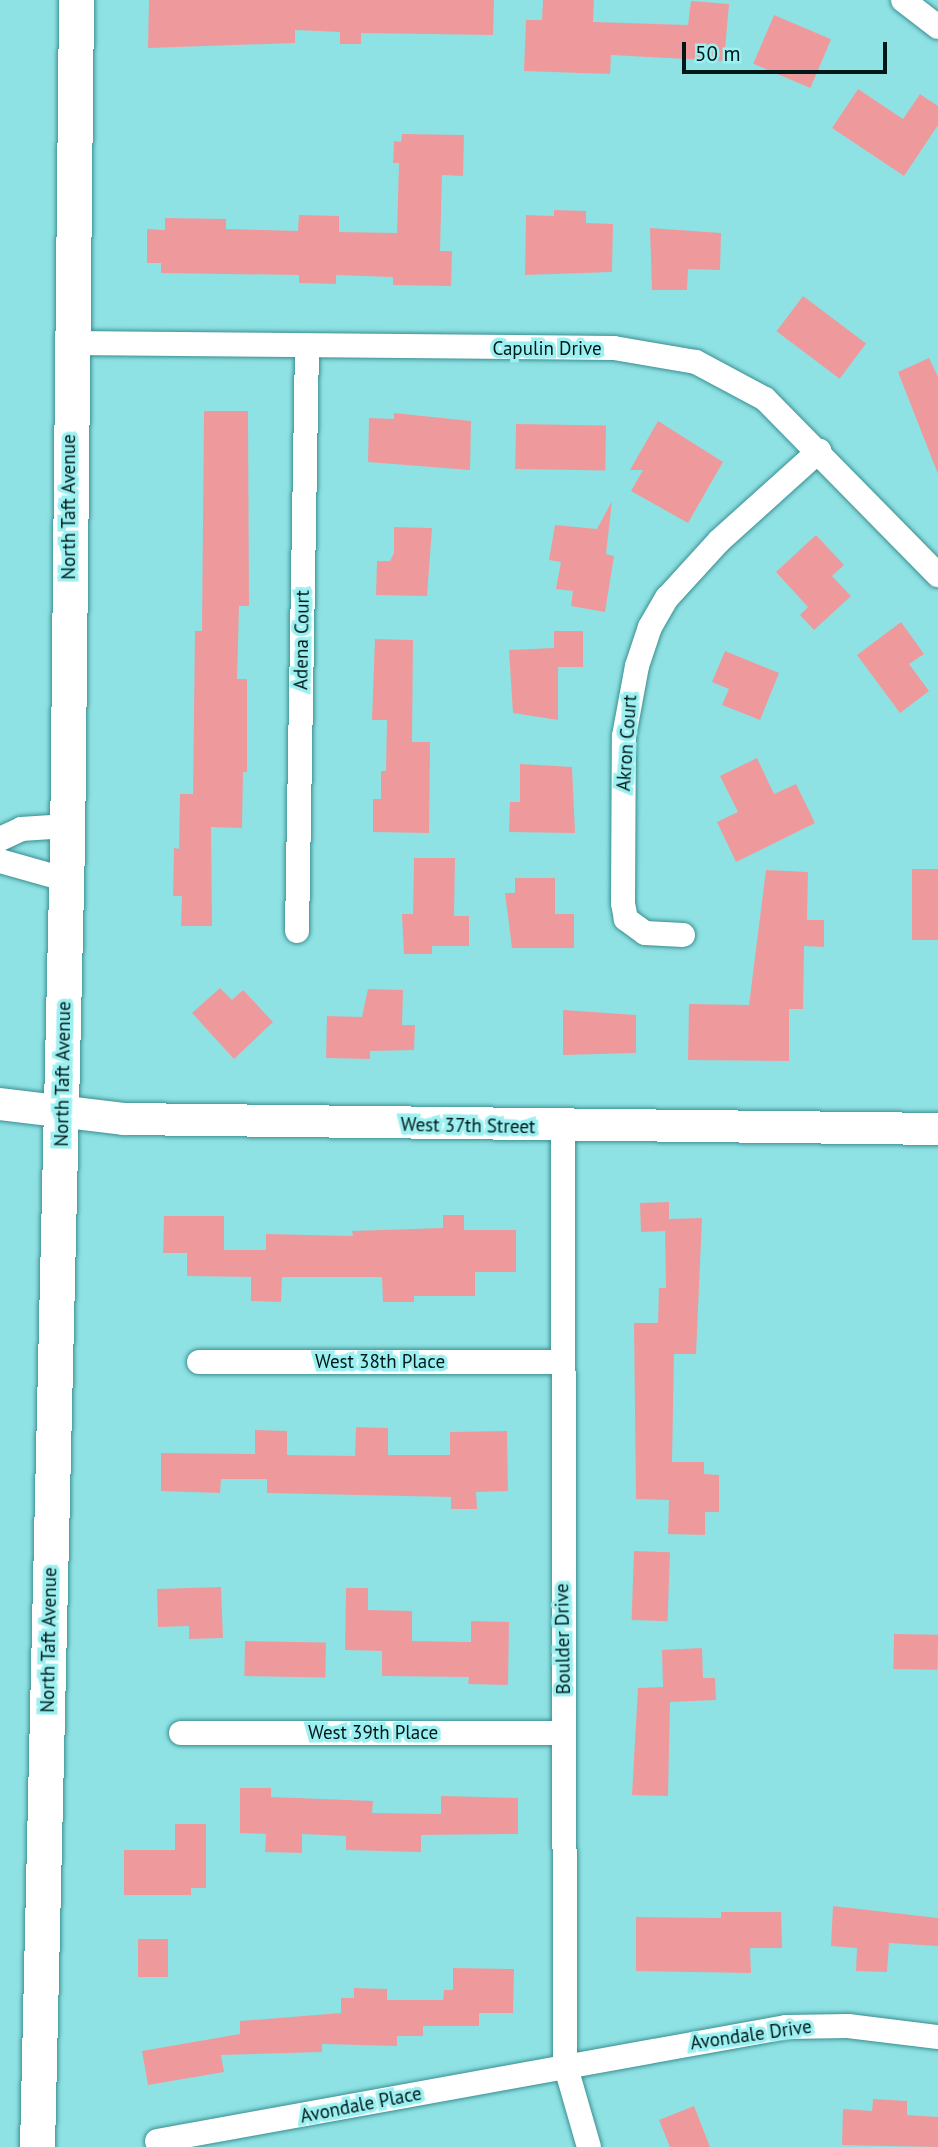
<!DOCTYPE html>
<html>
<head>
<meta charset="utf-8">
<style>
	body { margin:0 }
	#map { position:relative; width:938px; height:2147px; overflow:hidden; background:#8fe2e4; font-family:"PT Sans",sans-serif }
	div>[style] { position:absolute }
	.building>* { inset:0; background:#ee9a9d; transform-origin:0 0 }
	.roads { filter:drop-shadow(0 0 2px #3a8f91) drop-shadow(0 0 2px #3a8f91) }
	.minor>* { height:24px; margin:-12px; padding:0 12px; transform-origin:12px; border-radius:12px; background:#fff }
	.tertiary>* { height:32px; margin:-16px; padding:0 16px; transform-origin:16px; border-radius:16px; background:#fff }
	.secondary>* { height:35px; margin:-17.5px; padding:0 17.5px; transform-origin:17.5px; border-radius:17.5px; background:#fff }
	span { translate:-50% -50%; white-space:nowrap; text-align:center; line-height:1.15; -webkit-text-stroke:7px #9cf0f1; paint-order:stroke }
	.street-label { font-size:19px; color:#001818 }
	.scale { position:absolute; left:682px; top:42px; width:205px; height:32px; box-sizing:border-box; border:4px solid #001818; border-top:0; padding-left:9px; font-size:21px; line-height:24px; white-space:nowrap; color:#001818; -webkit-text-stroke:5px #9cf0f1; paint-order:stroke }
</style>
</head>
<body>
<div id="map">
	<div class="building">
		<i style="clip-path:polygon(149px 0,494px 0,493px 35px,361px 33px,361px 44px,340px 44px,340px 32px,295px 30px,295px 43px,148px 48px)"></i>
		<i style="clip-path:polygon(543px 0,594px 0,593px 22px,688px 25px,691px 1px,729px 4px,724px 61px,611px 55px,610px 74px,524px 71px,526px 20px,542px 20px)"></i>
		<i style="left:774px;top:15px;width:62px;height:53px;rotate:23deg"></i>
		<i style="clip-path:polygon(858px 89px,903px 119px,920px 94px,938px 106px,938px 125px,904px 176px,832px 128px)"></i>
		<i style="clip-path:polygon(402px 134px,464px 135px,463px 176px,442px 175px,440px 251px,452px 251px,451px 286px,393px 285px,393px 277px,336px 275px,336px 284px,299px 283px,299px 275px,161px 273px,161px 263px,147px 263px,147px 229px,165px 230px,165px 218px,226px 219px,226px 229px,298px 231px,299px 215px,339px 216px,339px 232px,397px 233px,399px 163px,393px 163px,394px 141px,401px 142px)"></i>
		<i style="clip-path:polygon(554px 210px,586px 211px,586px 223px,613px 224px,612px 272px,525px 275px,526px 215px,554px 216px)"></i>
		<i style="clip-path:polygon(650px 228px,721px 233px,720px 270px,688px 269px,687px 290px,652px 290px)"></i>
		<i style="left:803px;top:296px;width:79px;height:44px;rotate:37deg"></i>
		<i style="clip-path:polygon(929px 358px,938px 377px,938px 474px,898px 372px)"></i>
		<i style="clip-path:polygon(204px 411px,248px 411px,249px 606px,239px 606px,237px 679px,247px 679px,247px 772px,243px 772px,242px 828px,211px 827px,212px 926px,181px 926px,182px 896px,173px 896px,174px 848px,179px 849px,180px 794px,193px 794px,195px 631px,202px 631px)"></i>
		<i style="clip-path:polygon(394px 413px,471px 421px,470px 470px,368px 462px,369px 418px,394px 419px)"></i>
		<i style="clip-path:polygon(658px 421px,723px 462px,688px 523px,631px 491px,643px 470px,630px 470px)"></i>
		<i style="left:516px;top:424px;width:90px;height:45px;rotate:1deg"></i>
		<i style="clip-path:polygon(612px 501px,606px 554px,614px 556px,605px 612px,571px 606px,573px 591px,556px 589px,561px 562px,549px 560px,555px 525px,597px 529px)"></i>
		<i style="clip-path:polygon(394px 527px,432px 528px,427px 596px,376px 595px,377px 561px,390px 561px,394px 553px)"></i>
		<i style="clip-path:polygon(816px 535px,844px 565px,832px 576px,851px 596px,814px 630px,800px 615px,808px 607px,776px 572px)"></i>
		<i style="clip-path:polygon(901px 622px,924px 654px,909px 664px,929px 691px,900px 713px,857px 655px)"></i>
		<i style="clip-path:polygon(554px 631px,583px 631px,583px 667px,558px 667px,558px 720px,513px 713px,509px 650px,554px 648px)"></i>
		<i style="clip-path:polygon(375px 639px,413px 640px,412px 742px,430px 742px,429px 833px,373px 832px,373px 799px,381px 799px,381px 771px,386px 771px,387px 720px,372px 720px)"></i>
		<i style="clip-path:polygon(725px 651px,779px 673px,760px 720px,722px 705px,729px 689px,712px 682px)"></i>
		<i style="clip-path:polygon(757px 758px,774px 794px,796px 784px,815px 823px,736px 862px,717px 822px,738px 812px,720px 776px)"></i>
		<i style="clip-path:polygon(520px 764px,572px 767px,575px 833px,509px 832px,510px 802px,520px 802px)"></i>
		<i style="clip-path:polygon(414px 858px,455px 858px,454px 916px,469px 916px,469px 946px,432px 946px,432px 954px,404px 954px,402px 914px,413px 914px)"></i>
		<i style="left:912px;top:869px;width:26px;height:71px"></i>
		<i style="clip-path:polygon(766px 870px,808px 872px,807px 920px,824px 920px,824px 947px,804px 946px,803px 1009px,789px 1009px,789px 1061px,688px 1060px,689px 1004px,749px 1005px)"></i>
		<i style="clip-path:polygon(515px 878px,555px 878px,555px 914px,574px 914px,574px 948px,512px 948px,505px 893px,515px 893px)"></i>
		<i style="clip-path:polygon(220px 988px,232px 1000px,243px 990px,273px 1022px,234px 1059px,192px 1013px)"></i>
		<i style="clip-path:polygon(368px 989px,403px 990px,402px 1025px,415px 1025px,414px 1050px,370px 1051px,370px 1059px,326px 1058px,327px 1016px,362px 1017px)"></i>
		<i style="clip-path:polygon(563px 1010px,636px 1015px,636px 1053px,563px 1055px)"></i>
		<i style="clip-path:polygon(669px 1202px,669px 1219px,702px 1218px,696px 1354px,674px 1354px,672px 1462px,704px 1462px,704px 1474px,719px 1475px,719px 1512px,705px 1512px,705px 1535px,668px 1534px,669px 1500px,636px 1499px,634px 1323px,658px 1323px,659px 1288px,666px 1288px,665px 1231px,641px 1232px,640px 1203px)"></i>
		<i style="clip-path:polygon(443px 1215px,464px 1215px,464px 1230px,516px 1230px,516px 1272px,475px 1272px,475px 1296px,414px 1296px,414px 1302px,383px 1302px,382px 1277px,282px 1277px,281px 1302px,251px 1301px,251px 1277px,187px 1276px,187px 1253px,163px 1253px,164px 1216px,224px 1216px,224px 1250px,266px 1250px,266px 1234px,353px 1236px,352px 1231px,443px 1228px)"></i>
		<i style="clip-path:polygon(356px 1427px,388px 1428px,388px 1455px,450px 1455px,450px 1432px,507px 1431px,508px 1491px,476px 1492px,477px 1509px,451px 1509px,451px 1497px,267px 1493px,267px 1479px,221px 1479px,220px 1493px,161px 1491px,161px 1453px,255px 1454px,255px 1430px,287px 1431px,287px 1455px,355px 1456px)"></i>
		<i style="left:634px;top:1551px;width:36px;height:69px;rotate:2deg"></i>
		<i style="clip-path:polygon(221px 1587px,223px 1638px,189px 1639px,189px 1626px,158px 1627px,157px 1589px)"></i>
		<i style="clip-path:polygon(346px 1588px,368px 1588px,368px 1610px,412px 1611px,412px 1641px,471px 1642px,471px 1621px,509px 1622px,508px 1685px,468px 1684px,469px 1677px,382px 1676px,382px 1651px,345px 1650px)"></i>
		<i style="left:894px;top:1634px;width:44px;height:35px;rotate:1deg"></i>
		<i style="left:245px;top:1641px;width:81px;height:35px;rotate:1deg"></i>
		<i style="clip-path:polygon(702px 1648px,703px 1678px,715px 1678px,716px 1700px,670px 1702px,668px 1796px,632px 1795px,638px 1688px,663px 1687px,662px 1650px)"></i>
		<i style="clip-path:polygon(240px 1788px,271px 1788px,271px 1797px,373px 1801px,372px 1813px,441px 1814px,441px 1796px,518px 1798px,518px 1834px,421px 1835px,421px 1852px,346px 1850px,346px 1836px,302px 1834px,302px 1853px,265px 1852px,266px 1834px,240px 1833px)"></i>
		<i style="clip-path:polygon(175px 1824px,206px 1824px,206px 1888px,191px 1888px,191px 1895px,124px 1895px,124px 1850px,175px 1850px)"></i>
		<i style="clip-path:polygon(833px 1906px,938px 1918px,938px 1946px,889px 1943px,887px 1972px,856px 1971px,857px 1948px,831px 1946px)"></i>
		<i style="clip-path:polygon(721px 1912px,781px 1912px,782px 1948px,750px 1948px,751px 1973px,636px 1971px,636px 1917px,721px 1918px)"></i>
		<i style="left:138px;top:1939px;width:30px;height:38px"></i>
		<i style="clip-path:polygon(453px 1968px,514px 1969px,513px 2013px,479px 2013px,479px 2026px,423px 2026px,423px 2036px,397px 2036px,397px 2046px,322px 2044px,322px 2052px,221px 2055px,224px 2072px,148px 2085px,142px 2051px,240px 2034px,240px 2021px,341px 2013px,341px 1998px,354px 1998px,354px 1988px,387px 1989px,387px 2000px,443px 2000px,444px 1990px,453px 1990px)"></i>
		<i style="clip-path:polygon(873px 2099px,907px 2101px,907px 2115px,938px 2117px,938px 2147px,842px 2145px,843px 2109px,872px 2111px)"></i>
		<i style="clip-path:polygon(694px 2106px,710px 2147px,670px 2147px,659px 2120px)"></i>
	</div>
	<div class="roads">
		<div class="minor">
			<i style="left:903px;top:0;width:44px;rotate:37.6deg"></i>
			<i style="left:70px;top:343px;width:544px;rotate:0.53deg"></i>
			<i style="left:614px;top:348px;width:83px;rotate:9.7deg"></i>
			<i style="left:696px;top:362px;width:78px;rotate:28.2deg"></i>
			<i style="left:765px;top:399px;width:247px;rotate:45.5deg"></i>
			<i style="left:0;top:839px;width:23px;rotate:-25deg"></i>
			<i style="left:21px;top:829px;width:46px;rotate:-3.7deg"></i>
			<i style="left:0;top:861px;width:70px;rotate:15.8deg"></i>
			<i style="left:297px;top:931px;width:583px;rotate:-89.02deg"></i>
			<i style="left:683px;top:935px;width:38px;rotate:-177deg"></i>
			<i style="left:645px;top:933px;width:24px;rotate:-144deg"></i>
			<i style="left:626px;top:919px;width:16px;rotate:-101deg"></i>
			<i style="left:623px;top:903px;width:167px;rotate:-89.7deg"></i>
			<i style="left:624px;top:736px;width:71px;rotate:-79.5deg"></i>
			<i style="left:637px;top:666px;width:41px;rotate:-71.6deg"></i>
			<i style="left:650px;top:627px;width:34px;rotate:-60deg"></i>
			<i style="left:667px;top:598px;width:77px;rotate:-47.6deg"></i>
			<i style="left:719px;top:541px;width:135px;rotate:-42deg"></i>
			<i style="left:563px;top:1127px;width:937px;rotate:89.88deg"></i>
			<i style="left:565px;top:2064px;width:86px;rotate:73.9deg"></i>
			<i style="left:199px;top:1362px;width:361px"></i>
			<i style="left:181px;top:1733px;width:383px"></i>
			<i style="left:157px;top:2141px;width:639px;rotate:-10.27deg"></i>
			<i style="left:786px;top:2027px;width:62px;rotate:-0.9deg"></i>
			<i style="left:848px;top:2026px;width:91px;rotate:7deg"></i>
		</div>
		<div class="tertiary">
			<i style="left:0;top:1104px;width:125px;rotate:6.9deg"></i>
			<i style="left:124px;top:1119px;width:814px;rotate:0.7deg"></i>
		</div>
		<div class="secondary">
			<i style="left:37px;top:2147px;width:1299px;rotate:-88.68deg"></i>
			<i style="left:67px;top:848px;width:848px;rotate:-89.39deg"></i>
		</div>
	</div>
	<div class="street-label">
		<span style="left:547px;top:349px">Capulin Drive</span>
		<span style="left:69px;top:507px;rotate:-90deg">North Taft Avenue</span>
		<span style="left:302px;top:640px;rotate:-89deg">Adena Court</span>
		<span style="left:627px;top:743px;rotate:-86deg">Akron Court</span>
		<span style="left:63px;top:1074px;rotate:-89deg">North Taft Avenue</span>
		<span style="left:468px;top:1126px;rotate:1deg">West 37th Street</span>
		<span style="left:380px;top:1362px">West 38th Place</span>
		<span style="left:563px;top:1639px;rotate:-91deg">Boulder Drive</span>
		<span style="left:49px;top:1640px;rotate:-89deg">North Taft Avenue</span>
		<span style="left:373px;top:1733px">West 39th Place</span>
		<span style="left:751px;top:2035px;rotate:-8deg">Avondale Drive</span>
		<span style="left:361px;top:2105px;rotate:-11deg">Avondale Place</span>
	</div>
	<div class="scale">50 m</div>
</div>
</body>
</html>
